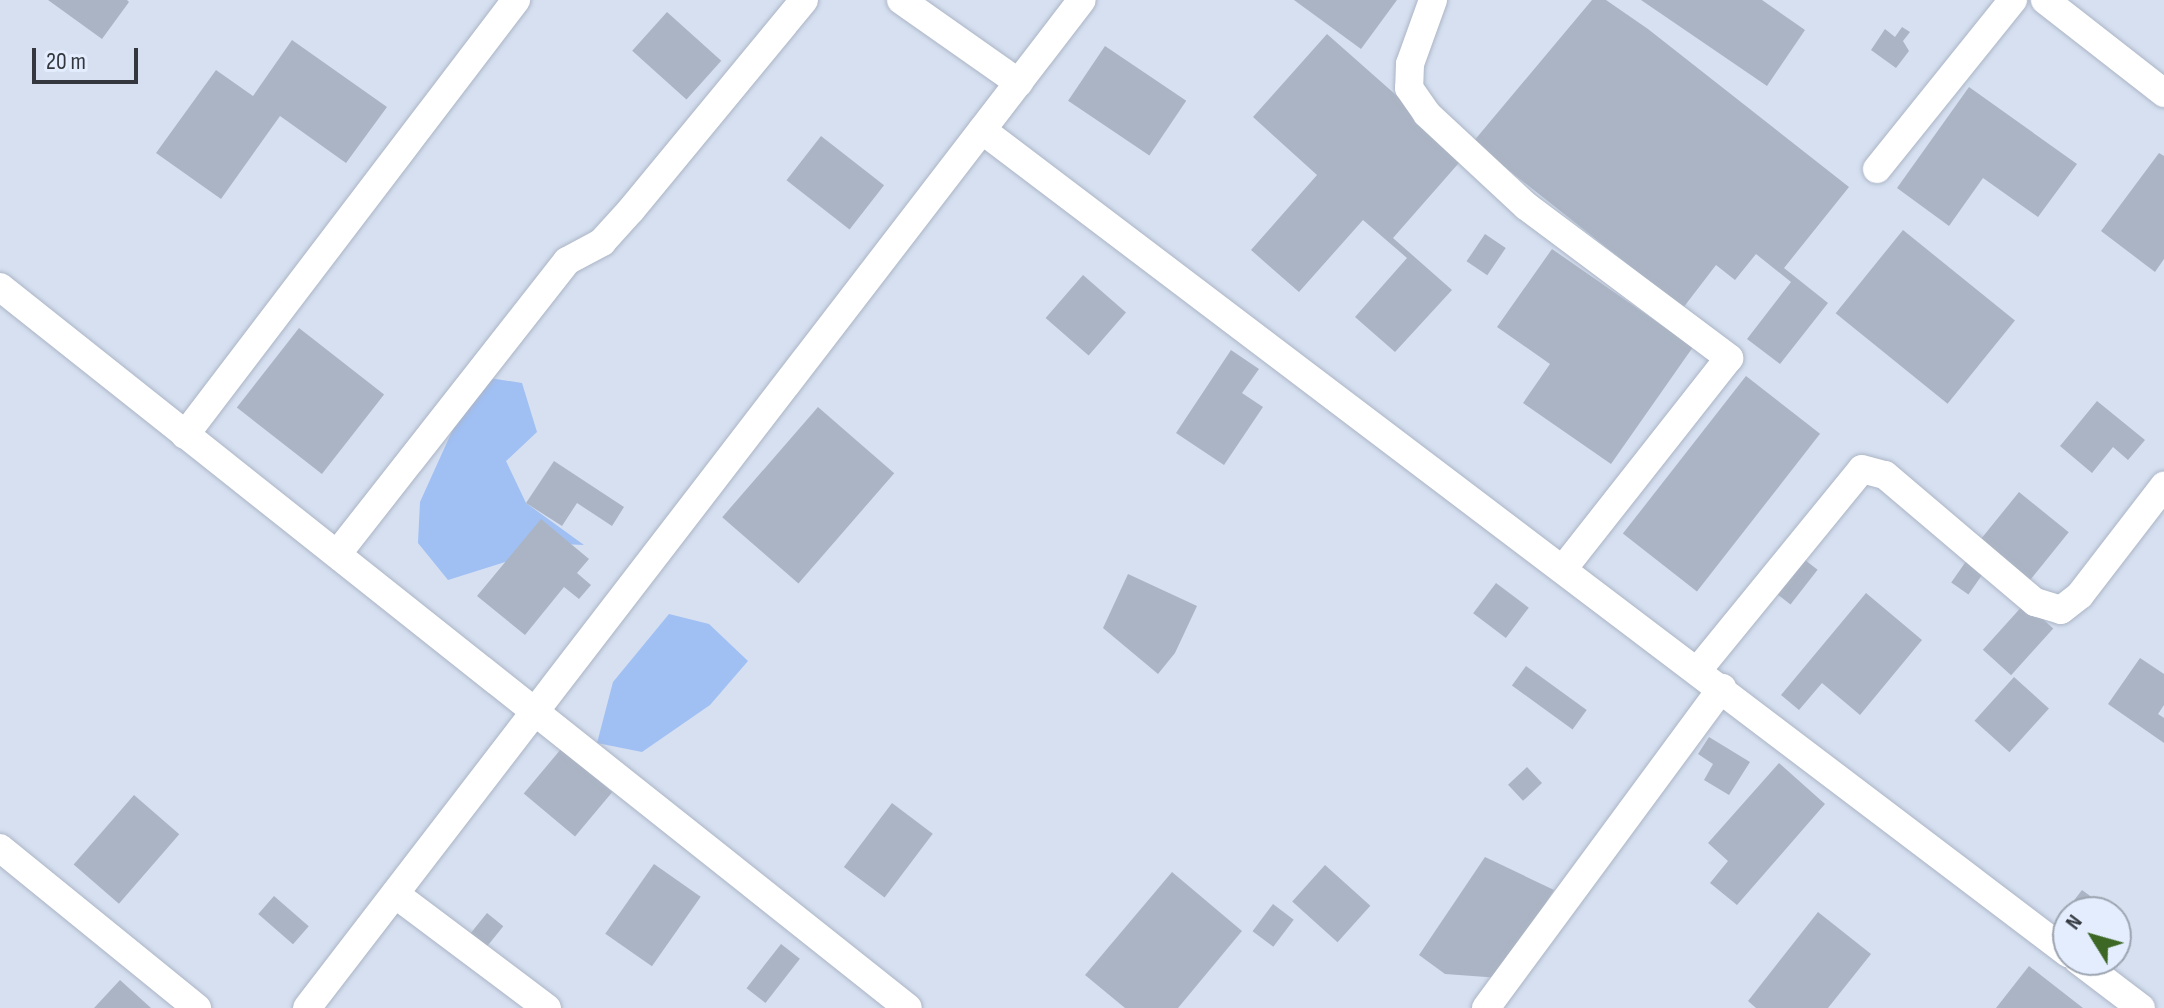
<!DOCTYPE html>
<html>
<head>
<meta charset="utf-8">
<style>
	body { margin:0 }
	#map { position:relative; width:2164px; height:1008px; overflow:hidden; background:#d6e0f1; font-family:"Sofia Sans Condensed",sans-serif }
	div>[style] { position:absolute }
	.water>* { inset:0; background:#a0bff3 }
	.building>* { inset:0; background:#abb4c4; transform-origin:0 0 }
	.roads { filter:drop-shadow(0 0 2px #abb5c5) drop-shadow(0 0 2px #abb5c5) }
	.street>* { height:28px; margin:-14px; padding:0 14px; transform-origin:14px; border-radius:14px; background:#fff }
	span { translate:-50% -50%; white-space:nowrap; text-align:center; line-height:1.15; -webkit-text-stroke:7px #e3edfe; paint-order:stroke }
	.north { position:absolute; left:2052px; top:896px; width:80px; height:80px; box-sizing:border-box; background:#e3edfe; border:2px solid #9da5b1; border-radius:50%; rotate:307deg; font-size:22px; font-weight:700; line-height:32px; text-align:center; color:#34383e }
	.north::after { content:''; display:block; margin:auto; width:28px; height:36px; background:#3c6725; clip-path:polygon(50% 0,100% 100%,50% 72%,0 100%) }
	.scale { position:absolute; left:32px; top:48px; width:106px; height:36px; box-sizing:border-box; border:4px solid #34383e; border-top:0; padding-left:10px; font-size:24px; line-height:28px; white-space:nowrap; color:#34383e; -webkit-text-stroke:6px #e3edfe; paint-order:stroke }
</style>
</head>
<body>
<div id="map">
	<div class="water">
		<i style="clip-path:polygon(477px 376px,522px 383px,537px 432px,506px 461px,526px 503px,584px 545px,562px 544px,448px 580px,418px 543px,420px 502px)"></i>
		<i style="clip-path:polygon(669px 614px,709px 624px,748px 661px,710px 705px,642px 752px,597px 743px,613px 682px)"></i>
	</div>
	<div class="building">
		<i style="clip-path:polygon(48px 0,127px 0,129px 2px,102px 39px)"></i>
		<i style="clip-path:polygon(1294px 0,1397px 0,1361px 49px)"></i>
		<i style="clip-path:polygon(1592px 0,1606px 0,1648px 29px,1849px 187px,1784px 268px,1828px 303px,1780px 364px,1747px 339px,1791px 282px,1756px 254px,1735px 280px,1716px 265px,1683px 308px,1473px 142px)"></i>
		<i style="clip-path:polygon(1641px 0,1762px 0,1805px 30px,1767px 86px)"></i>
		<i style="left:667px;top:12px;width:73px;height:52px;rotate:42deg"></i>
		<i style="clip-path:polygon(1902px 27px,1910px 32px,1903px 41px,1909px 51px,1896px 68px,1871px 50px,1885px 29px,1895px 37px)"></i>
		<i style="clip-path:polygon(1327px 34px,1465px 156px,1393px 238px,1452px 290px,1395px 352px,1355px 317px,1407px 258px,1363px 220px,1299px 292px,1251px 250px,1317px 175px,1253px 117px)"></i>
		<i style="clip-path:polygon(292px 40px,387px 107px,346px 163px,280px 116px,221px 199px,156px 153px,216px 70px,253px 96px)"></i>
		<i style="left:1105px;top:46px;width:98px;height:66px;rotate:34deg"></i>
		<i style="clip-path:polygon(1969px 87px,2077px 164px,2038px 217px,1983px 178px,1949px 226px,1897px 188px)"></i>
		<i style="left:821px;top:136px;width:80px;height:56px;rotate:38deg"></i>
		<i style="clip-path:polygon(2159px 153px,2164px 156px,2164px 259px,2155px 272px,2101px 231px)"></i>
		<i style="left:1903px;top:230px;width:144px;height:107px;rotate:39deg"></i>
		<i style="left:1485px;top:234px;width:25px;height:33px;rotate:34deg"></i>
		<i style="clip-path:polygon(1552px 249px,1693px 347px,1611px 464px,1523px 403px,1550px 364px,1497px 327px)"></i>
		<i style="left:1083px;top:275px;width:57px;height:57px;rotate:41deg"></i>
		<i style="left:299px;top:328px;width:108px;height:101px;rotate:38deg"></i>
		<i style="clip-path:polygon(1231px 350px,1259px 369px,1242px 393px,1263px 407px,1224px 465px,1176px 433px)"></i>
		<i style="left:1746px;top:376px;width:94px;height:200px;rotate:38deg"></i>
		<i style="clip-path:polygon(2097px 401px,2145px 440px,2128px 460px,2113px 447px,2092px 473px,2060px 446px)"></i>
		<i style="left:818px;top:407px;width:101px;height:146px;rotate:41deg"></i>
		<i style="clip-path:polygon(554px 461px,624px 507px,612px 526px,577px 503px,562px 526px,526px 503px)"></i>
		<i style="left:2019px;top:492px;width:64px;height:65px;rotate:39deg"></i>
		<i style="clip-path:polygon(541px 519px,589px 559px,577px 573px,591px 585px,579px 599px,564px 587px,525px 635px,477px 596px)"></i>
		<i style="left:1969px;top:557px;width:21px;height:31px;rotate:35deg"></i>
		<i style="left:1805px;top:560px;width:16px;height:44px;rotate:38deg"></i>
		<i style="clip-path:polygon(1128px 574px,1197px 606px,1175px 653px,1158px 674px,1103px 628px)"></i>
		<i style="left:1496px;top:583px;width:41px;height:38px;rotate:37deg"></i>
		<i style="clip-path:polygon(1866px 593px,1922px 640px,1860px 715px,1822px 683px,1799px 710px,1781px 695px)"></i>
		<i style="left:2025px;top:603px;width:38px;height:63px;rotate:42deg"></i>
		<i style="clip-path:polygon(2140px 658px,2164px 674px,2164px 705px,2158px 714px,2164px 718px,2164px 743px,2108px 704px)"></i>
		<i style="left:1526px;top:666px;width:75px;height:24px;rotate:36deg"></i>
		<i style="left:2014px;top:677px;width:47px;height:59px;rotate:42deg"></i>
		<i style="clip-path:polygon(1709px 737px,1750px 762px,1729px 795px,1704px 780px,1713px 764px,1698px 754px)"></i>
		<i style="left:561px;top:749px;width:67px;height:58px;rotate:40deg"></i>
		<i style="clip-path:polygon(1779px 763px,1825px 804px,1737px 905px,1710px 883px,1728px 861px,1708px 843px)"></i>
		<i style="left:1527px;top:767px;width:22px;height:26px;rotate:47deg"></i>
		<i style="left:134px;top:795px;width:60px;height:92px;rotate:41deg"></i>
		<i style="left:892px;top:803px;width:51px;height:80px;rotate:37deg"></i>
		<i style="clip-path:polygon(1485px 857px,1554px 890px,1500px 978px,1445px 974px,1419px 955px)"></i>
		<i style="left:654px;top:864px;width:57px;height:85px;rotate:35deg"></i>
		<i style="left:1325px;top:865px;width:61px;height:49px;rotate:42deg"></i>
		<i style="clip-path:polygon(1172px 872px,1242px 931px,1178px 1008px,1125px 1008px,1085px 975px)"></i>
		<i style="clip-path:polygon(2082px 890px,2112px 912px,2065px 912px)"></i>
		<i style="left:274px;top:896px;width:46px;height:24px;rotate:41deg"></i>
		<i style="left:1273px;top:904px;width:26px;height:34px;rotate:37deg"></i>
		<i style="clip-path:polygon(1818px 912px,1871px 954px,1828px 1008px,1756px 1008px,1748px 1001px)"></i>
		<i style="left:487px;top:913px;width:21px;height:28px;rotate:39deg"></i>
		<i style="left:781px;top:944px;width:24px;height:56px;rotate:38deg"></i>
		<i style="clip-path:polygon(2029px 966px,2083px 1008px,1996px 1008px)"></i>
		<i style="clip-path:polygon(120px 980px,151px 1008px,94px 1008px)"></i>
	</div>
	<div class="roads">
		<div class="street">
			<i style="left:901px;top:0;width:144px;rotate:35.1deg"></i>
			<i style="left:1433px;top:0;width:68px;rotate:109.8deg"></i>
			<i style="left:1410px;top:64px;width:24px;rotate:92deg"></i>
			<i style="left:1409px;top:88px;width:32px;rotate:55deg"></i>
			<i style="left:1427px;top:114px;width:135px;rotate:42.9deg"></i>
			<i style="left:1526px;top:206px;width:254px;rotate:36.8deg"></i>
			<i style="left:1729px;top:358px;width:268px;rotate:128.2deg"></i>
			<i style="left:2045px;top:0;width:151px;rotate:38deg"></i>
			<i style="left:982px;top:130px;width:1363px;rotate:37.16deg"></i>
			<i style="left:1877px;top:169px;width:217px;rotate:-51.2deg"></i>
			<i style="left:0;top:287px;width:1159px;rotate:38.45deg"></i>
			<i style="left:185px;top:435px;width:547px;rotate:-52.73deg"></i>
			<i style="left:338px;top:553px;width:371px;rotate:-51.9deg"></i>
			<i style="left:567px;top:261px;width:40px;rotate:-28deg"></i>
			<i style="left:602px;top:242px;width:43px;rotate:-47.8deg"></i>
			<i style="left:631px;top:210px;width:272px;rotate:-50.5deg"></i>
			<i style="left:1698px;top:670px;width:259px;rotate:-50.8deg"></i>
			<i style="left:1862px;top:469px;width:24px;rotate:15deg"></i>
			<i style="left:1885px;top:475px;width:197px;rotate:40.3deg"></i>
			<i style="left:2035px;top:602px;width:27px;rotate:17deg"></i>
			<i style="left:2061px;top:610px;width:24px;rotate:-38deg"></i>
			<i style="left:2080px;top:595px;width:138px;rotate:-52.4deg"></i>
			<i style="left:0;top:848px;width:254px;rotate:39.1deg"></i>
			<i style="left:395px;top:894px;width:190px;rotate:36.9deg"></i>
			<i style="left:2078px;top:960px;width:79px;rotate:37.3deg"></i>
			<i style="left:307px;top:1008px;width:1271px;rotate:-52.45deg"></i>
			<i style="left:1486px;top:1008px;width:398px;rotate:-53.6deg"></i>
		</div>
	</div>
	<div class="north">N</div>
	<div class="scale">20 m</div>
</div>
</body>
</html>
